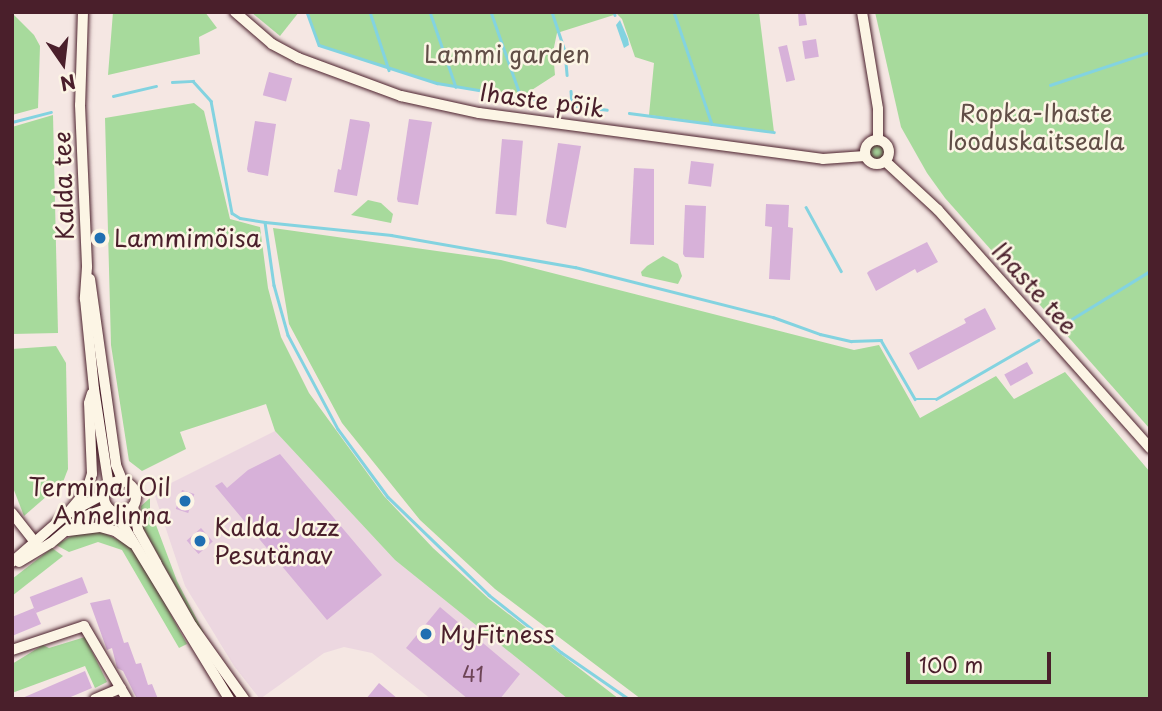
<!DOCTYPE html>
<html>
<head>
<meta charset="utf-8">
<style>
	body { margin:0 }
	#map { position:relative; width:1162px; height:711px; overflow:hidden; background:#f5e7e3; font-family:"Playpen Sans",sans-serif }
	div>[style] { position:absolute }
	.built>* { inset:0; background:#ecd7e0 }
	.green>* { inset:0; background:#a7da9c }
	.round { border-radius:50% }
	.water>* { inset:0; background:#83d3e0 }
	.stream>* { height:2.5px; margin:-1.25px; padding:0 1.25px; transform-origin:1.25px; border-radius:1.25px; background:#83d3e0 }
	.building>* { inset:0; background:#d7b1d9; transform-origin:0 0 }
	.roads { filter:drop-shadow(0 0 2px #4a1f2b) drop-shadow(0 0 2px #4a1f2b) }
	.minor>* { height:10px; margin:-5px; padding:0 5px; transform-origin:5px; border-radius:5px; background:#fcf5e5 }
	.minor>.ring { margin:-5px; padding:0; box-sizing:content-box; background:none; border:10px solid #fcf5e5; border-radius:50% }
	.dots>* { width:19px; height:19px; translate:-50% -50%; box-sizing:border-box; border:4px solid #fcf5e5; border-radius:50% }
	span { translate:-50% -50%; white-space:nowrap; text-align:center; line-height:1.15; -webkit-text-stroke:5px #fcf5e5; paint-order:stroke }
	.number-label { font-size:21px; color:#6d4456 }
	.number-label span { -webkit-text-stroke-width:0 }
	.park-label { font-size:24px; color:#614e47 }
	.street-label { font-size:24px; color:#4a1f2b }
	.poi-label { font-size:24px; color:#4a1f2b }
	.left { translate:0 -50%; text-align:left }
	.right { translate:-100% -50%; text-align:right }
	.frame { position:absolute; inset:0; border:14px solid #4a1f2b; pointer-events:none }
	.north { position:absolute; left:28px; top:28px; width:70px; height:70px; -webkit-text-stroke:5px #fcf5e5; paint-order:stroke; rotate:166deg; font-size:19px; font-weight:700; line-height:28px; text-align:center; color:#4a1f2b }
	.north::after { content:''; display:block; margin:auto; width:24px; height:32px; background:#4a1f2b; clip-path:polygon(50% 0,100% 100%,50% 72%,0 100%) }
	.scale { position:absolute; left:906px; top:652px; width:145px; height:32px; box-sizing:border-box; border:4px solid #4a1f2b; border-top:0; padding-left:9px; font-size:21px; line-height:24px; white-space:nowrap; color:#4a1f2b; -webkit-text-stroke:5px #fcf5e5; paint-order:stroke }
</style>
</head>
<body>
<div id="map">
	<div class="built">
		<i style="clip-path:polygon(275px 431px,395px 560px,568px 699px,431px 699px,372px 653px,344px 647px,324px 653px,260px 699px,234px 666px,185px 586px,155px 496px,169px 484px)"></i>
	</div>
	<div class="green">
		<i style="clip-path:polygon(113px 12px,205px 12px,217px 28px,199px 37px,200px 54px,108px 75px)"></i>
		<i style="clip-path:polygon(251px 12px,299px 12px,280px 36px)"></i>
		<i style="clip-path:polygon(307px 12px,759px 12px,774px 132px,649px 115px,654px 63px,635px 57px,622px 19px,617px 14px,557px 33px,553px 52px,555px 75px,521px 97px,437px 83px,319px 45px)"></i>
		<i style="clip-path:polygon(875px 12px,1150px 12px,1150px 429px,945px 198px,927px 173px,901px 127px)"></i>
		<i style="clip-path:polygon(12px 13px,34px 35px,40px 46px,38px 108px,12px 115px)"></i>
		<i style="clip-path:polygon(194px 103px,204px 111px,230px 219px,260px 227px,268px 288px,281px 337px,309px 393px,384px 496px,433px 548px,489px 599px,619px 699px,568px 699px,395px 560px,275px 431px,266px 404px,180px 432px,186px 449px,142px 471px,129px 461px,111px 345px,105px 118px)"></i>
		<i style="clip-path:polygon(53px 115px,58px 333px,12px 334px,12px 127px)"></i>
		<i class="round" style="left:867px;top:143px;width:18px;height:18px"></i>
		<i style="clip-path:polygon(368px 200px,381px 203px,393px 214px,391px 223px,351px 215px)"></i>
		<i style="clip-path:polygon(273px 228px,501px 260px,854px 350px,879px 345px,920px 418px,996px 376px,1014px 399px,1065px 372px,1150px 472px,1150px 699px,641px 699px,495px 589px,420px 520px,342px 423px,289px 324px)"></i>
		<i style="clip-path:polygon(663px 256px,678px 264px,682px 276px,678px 284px,642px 276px,641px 272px,647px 266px)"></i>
		<i style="clip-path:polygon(56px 346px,66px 363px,68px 469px,63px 482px,24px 516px,12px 485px,12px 349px)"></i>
		<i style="clip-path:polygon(150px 498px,150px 509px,177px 581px,204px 633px,203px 636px,142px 526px,141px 506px)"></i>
		<i style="clip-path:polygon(98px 530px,129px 545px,142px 562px,187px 644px,179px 648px,122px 550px,98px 542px,69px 552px,56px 545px,75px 534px)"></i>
		<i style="clip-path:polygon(52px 548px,63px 556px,12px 596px,12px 579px)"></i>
		<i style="clip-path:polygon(85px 637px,107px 682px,95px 688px,85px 666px,12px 693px,12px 664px,43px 645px,49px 648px)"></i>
	</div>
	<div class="water">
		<i style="clip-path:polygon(620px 20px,628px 39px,629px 45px,624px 48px,616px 25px)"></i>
	</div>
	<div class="stream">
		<i style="left:307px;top:12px;width:35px;rotate:70deg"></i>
		<i style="left:319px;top:45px;width:124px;rotate:17.9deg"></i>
		<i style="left:437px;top:83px;width:109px;rotate:9.5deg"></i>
		<i style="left:370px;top:12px;width:61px;rotate:71.9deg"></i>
		<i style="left:430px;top:12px;width:79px;rotate:70.9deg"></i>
		<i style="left:491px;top:12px;width:90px;rotate:70.6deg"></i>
		<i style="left:552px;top:12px;width:41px;rotate:71.6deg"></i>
		<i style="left:565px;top:51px;width:24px;rotate:85deg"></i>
		<i style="left:614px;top:12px;width:3px;rotate:72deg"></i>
		<i style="left:674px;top:12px;width:118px;rotate:71.3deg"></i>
		<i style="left:172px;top:82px;width:21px;rotate:-3deg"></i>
		<i style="left:193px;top:81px;width:27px;rotate:48deg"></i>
		<i style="left:211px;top:101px;width:114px;rotate:79.4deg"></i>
		<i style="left:232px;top:213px;width:9px;rotate:32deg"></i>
		<i style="left:240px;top:218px;width:25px;rotate:9deg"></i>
		<i style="left:265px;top:222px;width:64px;rotate:81.9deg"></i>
		<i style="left:274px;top:285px;width:52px;rotate:74.4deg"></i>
		<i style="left:288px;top:335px;width:106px;rotate:62deg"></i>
		<i style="left:338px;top:429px;width:84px;rotate:53.7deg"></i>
		<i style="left:388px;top:497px;width:141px;rotate:44.1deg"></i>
		<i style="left:489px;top:595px;width:92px;rotate:38.4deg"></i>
		<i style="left:561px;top:652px;width:83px;rotate:34.7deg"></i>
		<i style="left:1050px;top:85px;width:105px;rotate:-18.3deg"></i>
		<i style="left:571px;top:91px;width:15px;rotate:86deg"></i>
		<i style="left:113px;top:96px;width:44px;rotate:-13.1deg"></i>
		<i style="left:568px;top:105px;width:39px;rotate:7deg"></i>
		<i style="left:629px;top:113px;width:146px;rotate:7.5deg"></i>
		<i style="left:12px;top:122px;width:40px;rotate:-14.4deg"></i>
		<i style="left:806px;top:207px;width:73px;rotate:61.3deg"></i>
		<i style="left:265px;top:222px;width:127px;rotate:5.9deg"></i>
		<i style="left:391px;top:235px;width:187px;rotate:9.9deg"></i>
		<i style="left:575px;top:267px;width:204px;rotate:14.2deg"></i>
		<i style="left:773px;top:317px;width:50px;rotate:19.9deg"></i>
		<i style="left:820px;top:334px;width:32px;rotate:13deg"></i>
		<i style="left:851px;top:341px;width:30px;rotate:-2deg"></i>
		<i style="left:881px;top:340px;width:68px;rotate:60deg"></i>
		<i style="left:915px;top:399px;width:21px"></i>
		<i style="left:936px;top:399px;width:118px;rotate:-30deg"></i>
		<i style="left:1067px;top:322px;width:97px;rotate:-31.6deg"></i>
	</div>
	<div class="building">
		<i style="clip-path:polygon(798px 12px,805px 12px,807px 25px,799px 26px)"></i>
		<i style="left:816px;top:39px;width:18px;height:14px;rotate:81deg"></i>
		<i style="left:787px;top:45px;width:36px;height:9px;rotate:77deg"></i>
		<i style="left:269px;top:72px;width:24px;height:24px;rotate:15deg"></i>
		<i style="clip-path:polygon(350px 119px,369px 122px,370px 125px,357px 196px,334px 192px,338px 169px,341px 170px)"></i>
		<i style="clip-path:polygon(409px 119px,432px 122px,418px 205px,398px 202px,397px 199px)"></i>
		<i style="clip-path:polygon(255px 121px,276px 124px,268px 176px,248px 172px,247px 169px)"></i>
		<i style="left:502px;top:139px;width:21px;height:75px;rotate:5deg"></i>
		<i style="clip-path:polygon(558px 143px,581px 146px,566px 228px,547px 224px,546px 221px)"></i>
		<i style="left:691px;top:161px;width:23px;height:23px;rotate:7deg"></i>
		<i style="clip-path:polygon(634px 168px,654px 169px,654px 245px,630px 244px)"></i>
		<i style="clip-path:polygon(766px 204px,789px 205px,788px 227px,793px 228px,790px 280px,769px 279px,772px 227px,765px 226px)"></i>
		<i style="clip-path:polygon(685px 205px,706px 206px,704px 258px,685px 257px,683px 254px)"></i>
		<i style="clip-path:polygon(927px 242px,938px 262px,917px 273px,915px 269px,876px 291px,867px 273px,869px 271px)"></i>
		<i style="clip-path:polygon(985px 308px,996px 329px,918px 370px,909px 353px,966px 323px,964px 319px)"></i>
		<i style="left:1027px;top:362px;width:13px;height:26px;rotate:61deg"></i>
		<i style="clip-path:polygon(280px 454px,382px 575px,327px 620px,215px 486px,222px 482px,227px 488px,248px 470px)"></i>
		<i style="left:182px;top:490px;width:13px;height:20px;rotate:18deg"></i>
		<i style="left:201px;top:528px;width:18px;height:19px;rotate:49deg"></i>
		<i style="left:82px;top:577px;width:17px;height:56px;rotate:69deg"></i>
		<i style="clip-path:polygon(110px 599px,124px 643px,128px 642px,136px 664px,141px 663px,148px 685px,152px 684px,158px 699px,137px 699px,123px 671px,117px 668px,112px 648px,107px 650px,90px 603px)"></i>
		<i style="clip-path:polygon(440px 607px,520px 674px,500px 699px,468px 699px,406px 648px)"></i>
		<i style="clip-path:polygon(34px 608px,41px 624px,12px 636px,12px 617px)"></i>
		<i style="clip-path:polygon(85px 671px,92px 688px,66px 699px,20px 699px)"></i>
		<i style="clip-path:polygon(379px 683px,398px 699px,366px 699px)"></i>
	</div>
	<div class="roads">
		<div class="minor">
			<i style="left:83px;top:12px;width:93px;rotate:91.8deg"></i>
			<i style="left:80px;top:105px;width:162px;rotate:87.5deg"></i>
			<i style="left:87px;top:267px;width:32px;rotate:94deg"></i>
			<i style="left:85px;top:299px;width:90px;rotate:84.3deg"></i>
			<i style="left:94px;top:389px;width:99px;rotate:81.3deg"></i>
			<i style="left:235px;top:12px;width:49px;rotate:40.9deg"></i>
			<i style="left:272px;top:44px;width:30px;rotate:28deg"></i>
			<i style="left:298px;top:58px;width:110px;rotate:20.3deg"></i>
			<i style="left:401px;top:96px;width:80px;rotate:12.3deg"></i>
			<i style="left:479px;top:113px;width:347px;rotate:7.6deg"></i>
			<i style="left:823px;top:159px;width:42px;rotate:-4.1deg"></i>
			<i style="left:862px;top:12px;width:98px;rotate:80.6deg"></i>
			<i style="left:878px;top:109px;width:30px;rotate:90deg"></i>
			<i class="ring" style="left:865px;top:140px;width:14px;height:14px"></i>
			<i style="left:885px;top:161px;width:72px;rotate:42.8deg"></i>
			<i style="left:938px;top:210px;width:319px;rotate:48.3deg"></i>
			<i style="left:90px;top:279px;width:188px;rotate:82deg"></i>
			<i style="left:116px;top:465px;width:18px;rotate:68deg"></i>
			<i class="ring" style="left:104px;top:481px;width:22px;height:22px"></i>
			<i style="left:133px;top:506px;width:25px;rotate:78deg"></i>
			<i style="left:138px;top:530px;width:38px;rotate:61deg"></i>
			<i style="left:156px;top:563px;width:73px;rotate:60.3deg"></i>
			<i style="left:192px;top:626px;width:90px;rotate:54.5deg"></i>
			<i style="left:115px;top:512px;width:219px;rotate:58.6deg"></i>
			<i style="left:12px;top:513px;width:42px;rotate:51.8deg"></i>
			<i style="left:67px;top:514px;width:31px;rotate:-50deg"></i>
			<i style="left:87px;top:490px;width:17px;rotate:-73deg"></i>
			<i style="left:92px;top:474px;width:71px;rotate:-92.4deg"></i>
			<i style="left:89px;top:403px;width:10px;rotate:-73deg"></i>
			<i style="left:68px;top:531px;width:32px;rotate:-7deg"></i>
			<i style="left:100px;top:527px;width:16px;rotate:15deg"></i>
			<i style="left:115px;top:531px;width:21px;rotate:35deg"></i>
			<i style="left:12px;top:562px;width:73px;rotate:-41.1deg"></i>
			<i style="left:67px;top:514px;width:42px;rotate:-28.4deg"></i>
			<i style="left:19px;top:562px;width:37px;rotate:-31deg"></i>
			<i style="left:51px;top:543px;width:40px;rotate:-40deg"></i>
			<i style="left:82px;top:517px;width:28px;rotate:-18deg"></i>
			<i style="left:12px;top:650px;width:76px;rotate:-18.4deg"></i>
			<i style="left:84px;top:626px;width:85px;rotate:59.5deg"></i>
			<i style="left:95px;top:699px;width:28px;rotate:-23deg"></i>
		</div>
	</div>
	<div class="dots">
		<i style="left:100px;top:238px;background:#1f6fb2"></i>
		<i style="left:185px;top:501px;background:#1f6fb2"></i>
		<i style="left:200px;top:541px;background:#1f6fb2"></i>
		<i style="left:426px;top:634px;background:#1f6fb2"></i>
	</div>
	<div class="number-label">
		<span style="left:473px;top:673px">41</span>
	</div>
	<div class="park-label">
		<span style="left:507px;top:54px">Lammi garden</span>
		<span style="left:1036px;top:127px">Ropka-Ihaste<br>looduskaitseala</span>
	</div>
	<div class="street-label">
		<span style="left:542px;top:100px;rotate:8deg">Ihaste põik</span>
		<span style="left:63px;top:186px;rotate:-92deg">Kalda tee</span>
		<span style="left:1035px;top:288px;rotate:48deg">Ihaste tee</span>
	</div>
	<div class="poi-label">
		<span class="left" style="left:114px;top:238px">Lammimõisa</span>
		<span class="right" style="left:171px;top:501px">Terminal Oil<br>Annelinna</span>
		<span class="left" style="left:214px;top:541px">Kalda Jazz<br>Pesutänav</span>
		<span class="left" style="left:440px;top:634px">MyFitness</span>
	</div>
	<div class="frame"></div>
	<div class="north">N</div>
	<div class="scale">100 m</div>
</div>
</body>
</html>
